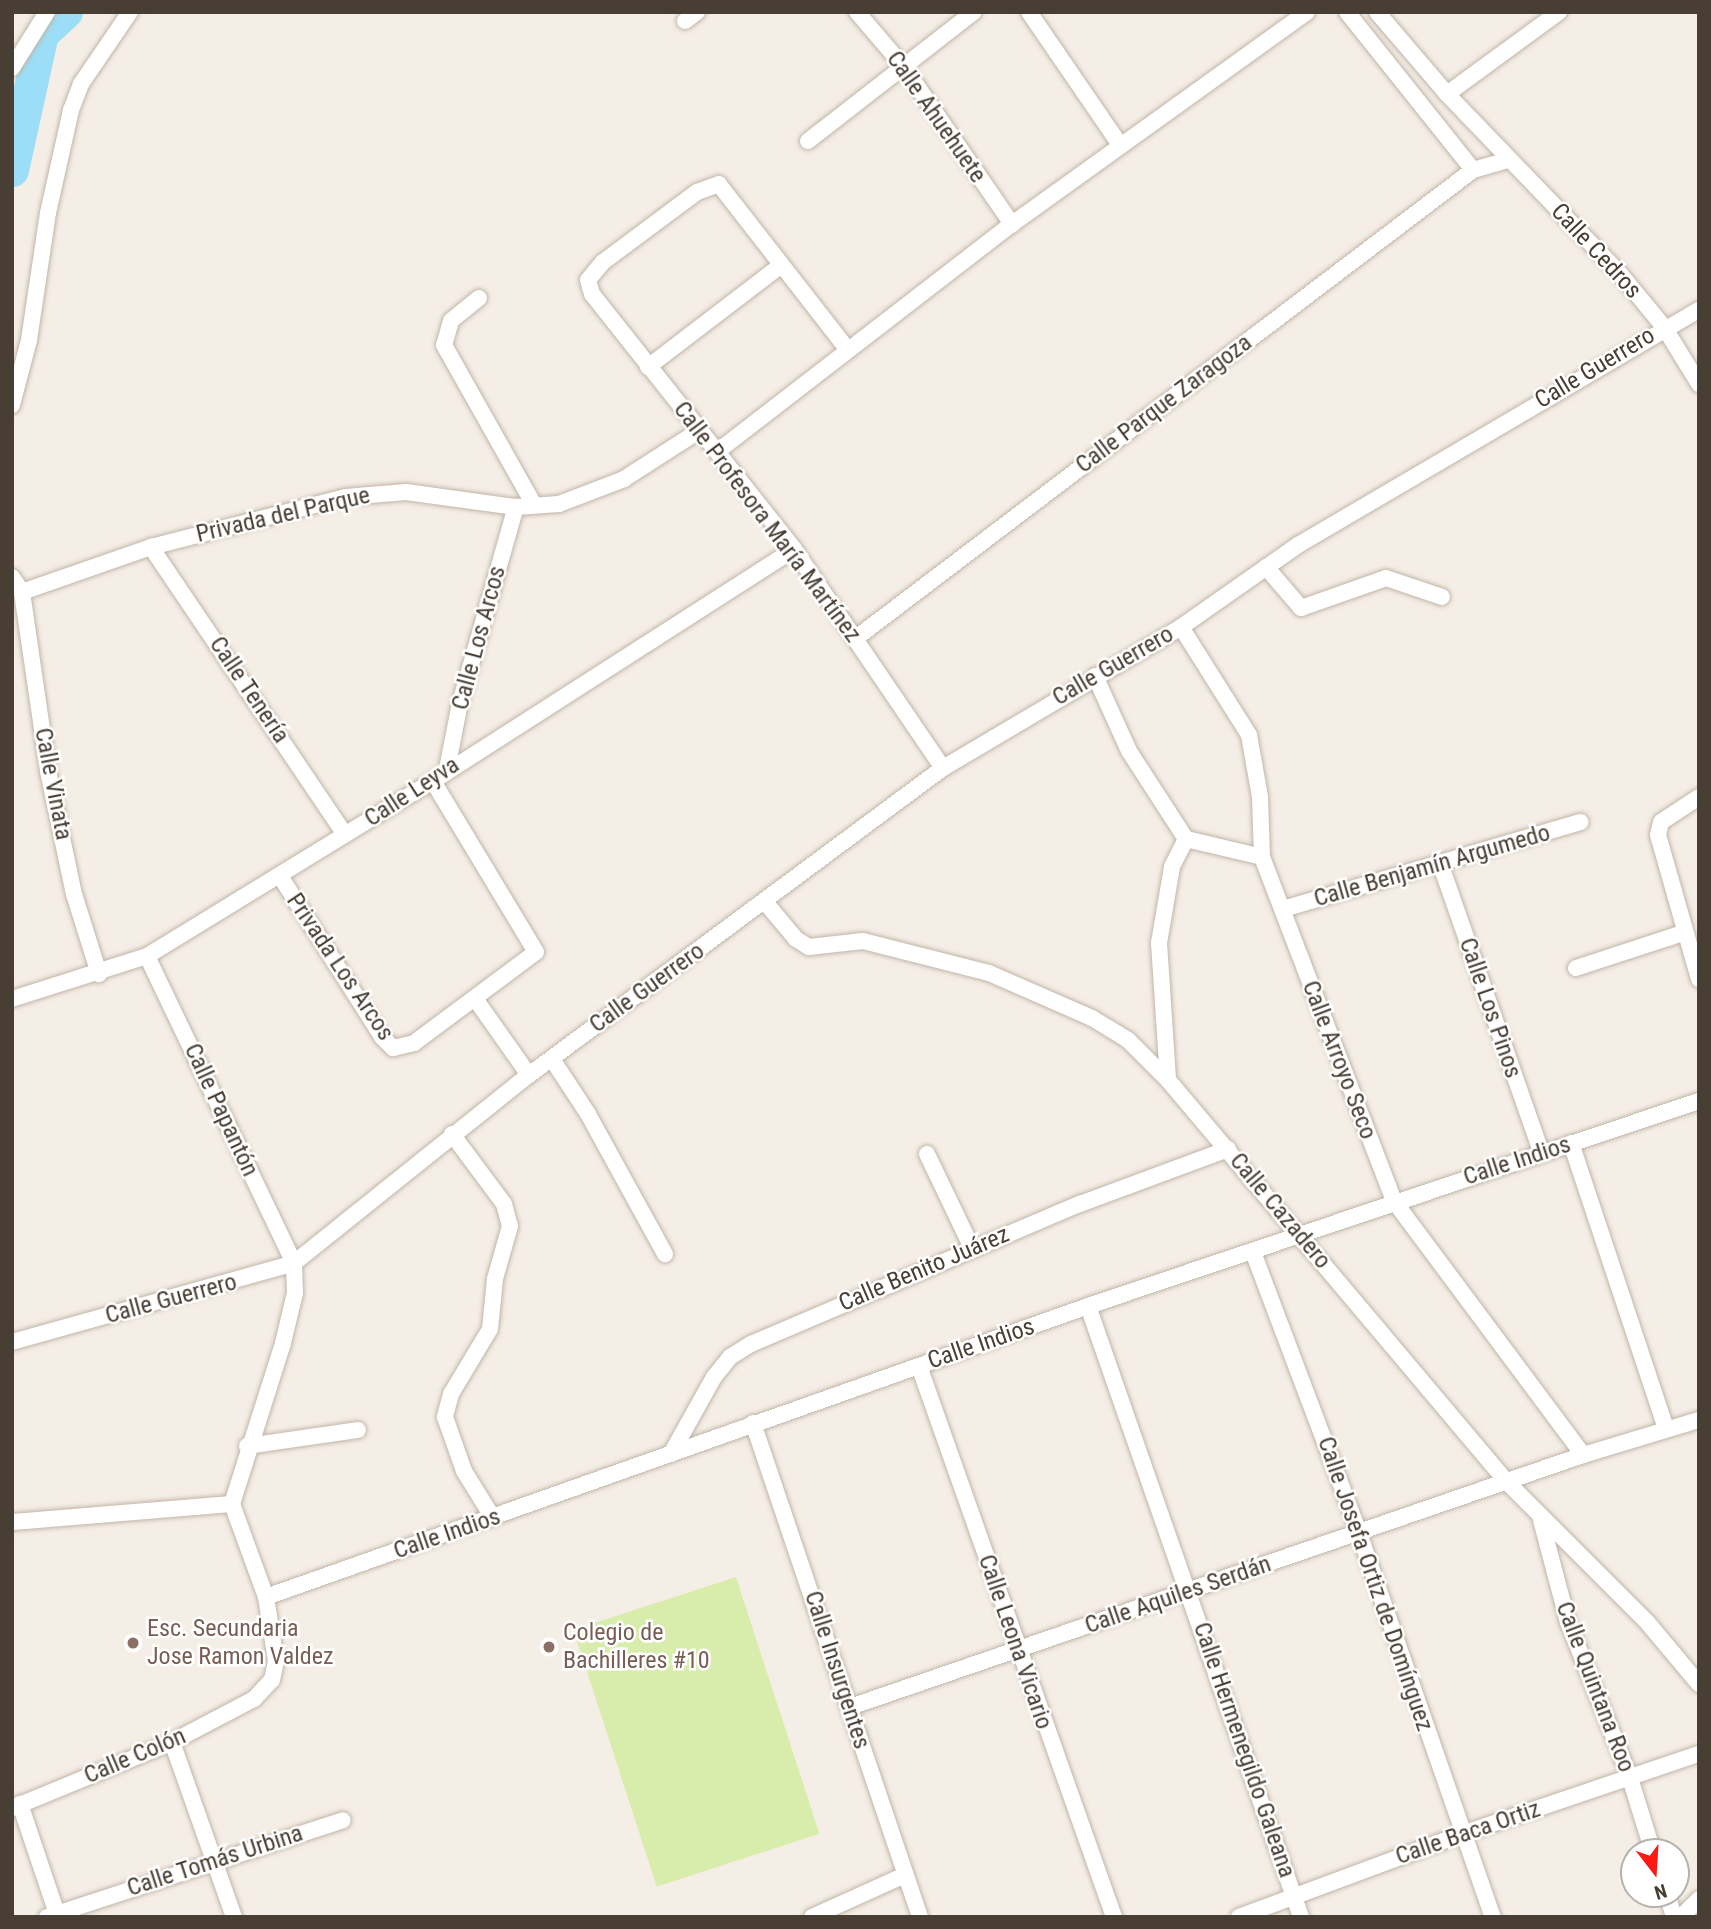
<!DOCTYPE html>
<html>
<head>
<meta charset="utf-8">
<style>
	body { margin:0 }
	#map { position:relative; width:1711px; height:1929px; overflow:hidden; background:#f5eee6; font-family:"Roboto Condensed",sans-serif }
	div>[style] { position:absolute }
	.green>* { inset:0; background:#d8edab; transform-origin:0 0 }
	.river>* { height:33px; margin:-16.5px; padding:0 16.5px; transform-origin:16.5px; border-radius:16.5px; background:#9cdef7 }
	.roads { filter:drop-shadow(0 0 2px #c1b5a8) drop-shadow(0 0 2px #c1b5a8) }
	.street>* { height:16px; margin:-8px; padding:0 8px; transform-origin:8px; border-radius:8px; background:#fff }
	.dots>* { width:19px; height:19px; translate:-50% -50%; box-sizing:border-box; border:4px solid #fff; border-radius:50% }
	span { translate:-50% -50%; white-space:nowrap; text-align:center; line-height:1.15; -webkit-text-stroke:5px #fff; paint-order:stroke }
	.street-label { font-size:24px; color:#483e34 }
	.education-label { font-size:24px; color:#785e54 }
	.left { translate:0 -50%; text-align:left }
	.frame { position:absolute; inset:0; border:14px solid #483e34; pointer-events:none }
	.north { position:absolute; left:1620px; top:1838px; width:70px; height:70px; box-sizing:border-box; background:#fff; border:2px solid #b6b2ae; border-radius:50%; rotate:163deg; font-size:19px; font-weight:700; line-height:28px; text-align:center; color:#483e34 }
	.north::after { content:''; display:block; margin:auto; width:24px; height:32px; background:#ff1713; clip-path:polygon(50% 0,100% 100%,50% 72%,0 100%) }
</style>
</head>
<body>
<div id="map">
	<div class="green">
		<i style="left:736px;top:1577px;width:270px;height:171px;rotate:72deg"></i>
	</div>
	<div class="river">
		<i style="left:12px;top:170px;width:139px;rotate:-77.6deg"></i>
		<i style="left:42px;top:34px;width:33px;rotate:-43deg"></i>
	</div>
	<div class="roads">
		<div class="street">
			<i style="left:857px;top:12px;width:72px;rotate:49.5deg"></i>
			<i style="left:904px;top:67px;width:191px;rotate:55.5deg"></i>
			<i style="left:1029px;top:12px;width:161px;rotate:55.6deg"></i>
			<i style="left:1347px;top:12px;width:202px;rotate:51.4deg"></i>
			<i style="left:1473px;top:170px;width:36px;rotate:-16deg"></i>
			<i style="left:1377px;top:12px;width:108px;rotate:49.5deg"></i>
			<i style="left:1447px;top:94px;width:251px;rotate:46.1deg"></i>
			<i style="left:1621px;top:275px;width:67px;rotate:50.4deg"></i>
			<i style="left:1664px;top:327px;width:67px;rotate:58.4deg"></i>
			<i style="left:685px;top:21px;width:15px;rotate:-37deg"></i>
			<i style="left:12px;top:68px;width:66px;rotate:-58deg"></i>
			<i style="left:1447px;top:94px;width:139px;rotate:-36.2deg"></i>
			<i style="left:808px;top:141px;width:210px;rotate:-37.9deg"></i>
			<i style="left:479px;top:298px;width:36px;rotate:141deg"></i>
			<i style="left:451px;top:321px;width:25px;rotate:106deg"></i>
			<i style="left:444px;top:345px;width:184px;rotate:60.6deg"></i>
			<i style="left:848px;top:350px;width:210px;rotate:-127.9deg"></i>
			<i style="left:719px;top:184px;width:23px;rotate:160deg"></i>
			<i style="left:697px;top:192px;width:117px;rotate:143.3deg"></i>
			<i style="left:603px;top:262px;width:23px;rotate:130deg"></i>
			<i style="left:588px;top:280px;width:15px;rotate:74deg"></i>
			<i style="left:592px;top:294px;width:325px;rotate:51.6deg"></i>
			<i style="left:794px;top:549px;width:265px;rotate:55.8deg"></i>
			<i style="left:648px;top:367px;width:166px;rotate:-37.4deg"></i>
			<i style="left:12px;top:405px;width:67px;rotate:-75.3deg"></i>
			<i style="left:29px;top:340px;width:128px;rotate:-81.5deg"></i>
			<i style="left:48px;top:213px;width:106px;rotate:-77.4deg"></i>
			<i style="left:71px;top:110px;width:28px;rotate:-69deg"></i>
			<i style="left:81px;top:84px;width:87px;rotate:-55.8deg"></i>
			<i style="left:718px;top:451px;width:371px;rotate:-37.7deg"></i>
			<i style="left:1012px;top:224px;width:363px;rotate:-35.7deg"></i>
			<i style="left:151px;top:547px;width:347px;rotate:56deg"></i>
			<i style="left:1266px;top:567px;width:54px;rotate:49.5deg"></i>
			<i style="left:1301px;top:608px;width:90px;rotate:-19.4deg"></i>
			<i style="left:1386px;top:578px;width:59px;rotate:18.7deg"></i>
			<i style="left:12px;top:577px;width:18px;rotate:56deg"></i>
			<i style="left:22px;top:592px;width:181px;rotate:81.7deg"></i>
			<i style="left:48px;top:771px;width:126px;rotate:78.1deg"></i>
			<i style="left:74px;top:894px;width:84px;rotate:72.6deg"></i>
			<i style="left:22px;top:592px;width:137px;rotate:-19.2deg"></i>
			<i style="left:151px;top:547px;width:201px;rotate:-14.4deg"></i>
			<i style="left:346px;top:497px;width:60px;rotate:-4.8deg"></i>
			<i style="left:406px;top:492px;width:111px;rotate:7.8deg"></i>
			<i style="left:516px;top:507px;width:43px;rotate:-4deg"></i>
			<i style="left:559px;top:504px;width:70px;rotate:-21deg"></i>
			<i style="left:624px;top:479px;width:90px;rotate:-32.8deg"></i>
			<i style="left:1181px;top:627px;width:128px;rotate:57.8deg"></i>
			<i style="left:1249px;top:735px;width:63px;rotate:79.9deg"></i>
			<i style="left:1260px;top:797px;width:60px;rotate:88.1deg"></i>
			<i style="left:1262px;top:857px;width:368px;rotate:69deg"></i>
			<i style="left:1394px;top:1201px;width:317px;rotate:53.3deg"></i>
			<i style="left:856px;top:638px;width:774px;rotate:-37.18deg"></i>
			<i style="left:1095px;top:676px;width:82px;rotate:65.6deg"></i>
			<i style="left:1129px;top:751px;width:105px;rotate:57.1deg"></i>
			<i style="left:1186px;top:839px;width:31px;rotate:117deg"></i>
			<i style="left:1172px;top:867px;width:77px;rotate:99.7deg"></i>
			<i style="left:1159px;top:943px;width:137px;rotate:86.2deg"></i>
			<i style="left:447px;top:769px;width:67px;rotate:-78.9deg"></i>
			<i style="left:460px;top:703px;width:204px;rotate:-74.1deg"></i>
			<i style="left:1699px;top:797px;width:45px;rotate:146.7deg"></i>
			<i style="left:1661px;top:822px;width:13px;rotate:103deg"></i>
			<i style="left:1658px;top:835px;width:150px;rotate:74.1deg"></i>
			<i style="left:1186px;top:839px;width:78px;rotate:13.3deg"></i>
			<i style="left:1440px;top:863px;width:306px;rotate:70.7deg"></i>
			<i style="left:280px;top:876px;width:191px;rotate:57.6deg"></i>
			<i style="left:382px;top:1037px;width:16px;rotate:45deg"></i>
			<i style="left:393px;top:1048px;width:22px;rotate:-13deg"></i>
			<i style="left:414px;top:1043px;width:152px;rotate:-36.7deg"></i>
			<i style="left:536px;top:952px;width:200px;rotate:-121.1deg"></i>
			<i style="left:765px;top:902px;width:48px;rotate:50deg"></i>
			<i style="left:796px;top:939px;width:15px;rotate:32deg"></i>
			<i style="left:809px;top:947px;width:54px;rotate:-6.3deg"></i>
			<i style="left:863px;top:941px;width:130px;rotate:14.3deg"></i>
			<i style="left:989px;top:973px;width:112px;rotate:23.6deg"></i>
			<i style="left:1092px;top:1018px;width:42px;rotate:31.4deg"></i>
			<i style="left:1128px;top:1040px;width:57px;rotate:45deg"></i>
			<i style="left:1168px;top:1080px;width:524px;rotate:49.87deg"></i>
			<i style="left:1506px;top:1481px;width:199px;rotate:45deg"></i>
			<i style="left:1647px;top:1622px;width:81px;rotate:50deg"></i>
			<i style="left:1283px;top:909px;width:310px;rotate:-16.3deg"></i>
			<i style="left:1576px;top:968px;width:113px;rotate:-18.1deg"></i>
			<i style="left:12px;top:999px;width:142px;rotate:-17.7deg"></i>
			<i style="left:147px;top:956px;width:335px;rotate:-31.5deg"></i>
			<i style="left:433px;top:781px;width:429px;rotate:-32.7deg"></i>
			<i style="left:476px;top:1000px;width:92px;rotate:54.8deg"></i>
			<i style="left:552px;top:1059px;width:66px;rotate:56.8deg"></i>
			<i style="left:588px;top:1114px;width:160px;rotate:61.2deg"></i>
			<i style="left:452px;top:1134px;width:87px;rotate:53.4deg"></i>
			<i style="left:504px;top:1204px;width:23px;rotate:75deg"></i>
			<i style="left:510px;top:1226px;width:55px;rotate:105.8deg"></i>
			<i style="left:495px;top:1279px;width:50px;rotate:95.7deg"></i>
			<i style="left:490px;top:1329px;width:76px;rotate:121deg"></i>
			<i style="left:451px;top:1394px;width:24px;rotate:105deg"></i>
			<i style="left:445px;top:1417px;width:57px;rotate:70.6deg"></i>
			<i style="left:464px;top:1471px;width:55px;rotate:58.3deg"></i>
			<i style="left:1571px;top:1143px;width:301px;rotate:71.6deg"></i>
			<i style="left:927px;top:1154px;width:104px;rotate:64.4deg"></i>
			<i style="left:1253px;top:1252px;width:300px;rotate:69.3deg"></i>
			<i style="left:1359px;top:1533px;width:407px;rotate:70.8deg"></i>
			<i style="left:1088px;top:1306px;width:647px;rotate:70.78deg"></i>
			<i style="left:12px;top:1342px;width:293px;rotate:-15.6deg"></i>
			<i style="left:294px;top:1263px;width:301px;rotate:-38.7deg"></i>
			<i style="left:529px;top:1075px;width:515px;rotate:-36.56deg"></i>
			<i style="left:943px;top:768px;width:277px;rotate:-30.6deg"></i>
			<i style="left:1181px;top:627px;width:143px;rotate:-35deg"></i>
			<i style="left:1298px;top:545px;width:465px;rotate:-30.4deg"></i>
			<i style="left:919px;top:1366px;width:584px;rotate:70.51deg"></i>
			<i style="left:753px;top:1423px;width:521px;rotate:71.32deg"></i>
			<i style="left:247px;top:1446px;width:112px;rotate:-8.2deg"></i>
			<i style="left:671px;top:1454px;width:88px;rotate:-60.8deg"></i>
			<i style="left:714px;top:1377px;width:26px;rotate:-51deg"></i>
			<i style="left:730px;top:1357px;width:25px;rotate:-32deg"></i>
			<i style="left:751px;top:1344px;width:358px;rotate:-23.1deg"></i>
			<i style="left:1080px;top:1204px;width:158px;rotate:-20.4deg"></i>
			<i style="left:1541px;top:1520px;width:106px;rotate:75.2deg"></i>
			<i style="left:1568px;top:1622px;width:168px;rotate:68.3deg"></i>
			<i style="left:1630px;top:1778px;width:77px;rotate:72.7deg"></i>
			<i style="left:12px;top:1522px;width:221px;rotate:-4.7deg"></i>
			<i style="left:266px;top:1597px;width:872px;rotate:-19.49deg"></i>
			<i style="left:1088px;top:1306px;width:644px;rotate:-18.55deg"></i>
			<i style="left:850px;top:1707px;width:775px;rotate:-18.97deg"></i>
			<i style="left:1583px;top:1455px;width:121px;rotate:-16.8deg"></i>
			<i style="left:172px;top:1742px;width:186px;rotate:70.5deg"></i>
			<i style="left:20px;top:1804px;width:119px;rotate:71.4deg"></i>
			<i style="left:12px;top:1808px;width:173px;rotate:-22.4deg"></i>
			<i style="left:172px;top:1742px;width:93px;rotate:-27.7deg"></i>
			<i style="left:254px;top:1699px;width:26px;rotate:-47deg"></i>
			<i style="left:272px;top:1680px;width:19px;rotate:-78deg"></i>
			<i style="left:276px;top:1661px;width:65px;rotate:-98.9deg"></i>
			<i style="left:266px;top:1597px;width:99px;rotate:-110.1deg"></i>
			<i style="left:232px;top:1504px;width:169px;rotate:-72.4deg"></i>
			<i style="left:283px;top:1343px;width:51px;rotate:-76.5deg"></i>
			<i style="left:295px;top:1293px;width:30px;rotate:-92deg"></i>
			<i style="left:294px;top:1263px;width:340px;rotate:-115.6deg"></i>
			<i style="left:1667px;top:1894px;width:24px;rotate:73deg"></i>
			<i style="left:47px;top:1917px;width:311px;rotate:-18.1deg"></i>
			<i style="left:812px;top:1917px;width:102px;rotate:-24.3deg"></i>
			<i style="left:1239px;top:1917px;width:238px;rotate:-20.4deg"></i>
			<i style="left:1462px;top:1834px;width:250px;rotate:-18.7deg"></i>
			<i style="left:1681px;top:1917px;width:25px;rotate:-45deg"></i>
		</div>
	</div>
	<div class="dots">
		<i style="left:133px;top:1643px;background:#8d6e63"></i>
		<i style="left:549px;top:1647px;background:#8d6e63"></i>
	</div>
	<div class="street-label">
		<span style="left:936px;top:117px;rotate:55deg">Calle Ahuehuete</span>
		<span style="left:1596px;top:251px;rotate:47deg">Calle Cedros</span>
		<span style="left:1595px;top:368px;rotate:-31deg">Calle Guerrero</span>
		<span style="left:1164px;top:404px;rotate:-37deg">Calle Parque Zaragoza</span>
		<span style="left:283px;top:515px;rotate:-13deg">Privada del Parque</span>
		<span style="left:767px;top:522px;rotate:53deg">Calle Profesora María Martínez</span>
		<span style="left:479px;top:638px;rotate:-75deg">Calle Los Arcos</span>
		<span style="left:1113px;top:666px;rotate:-30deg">Calle Guerrero</span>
		<span style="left:249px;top:690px;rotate:56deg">Calle Tenería</span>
		<span style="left:53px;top:784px;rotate:79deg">Calle Vinata</span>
		<span style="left:412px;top:792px;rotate:-33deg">Calle Leyva</span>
		<span style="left:1432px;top:866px;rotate:-16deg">Calle Benjamín Argumedo</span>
		<span style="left:340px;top:967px;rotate:56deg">Privada Los Arcos</span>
		<span style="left:647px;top:988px;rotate:-36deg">Calle Guerrero</span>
		<span style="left:1490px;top:1008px;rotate:71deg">Calle Los Pinos</span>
		<span style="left:1339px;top:1060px;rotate:69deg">Calle Arroyo Seco</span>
		<span style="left:221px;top:1110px;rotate:65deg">Calle Papantón</span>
		<span style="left:1517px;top:1161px;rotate:-18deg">Calle Indios</span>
		<span style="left:1280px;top:1211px;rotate:50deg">Calle Cazadero</span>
		<span style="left:924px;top:1269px;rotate:-23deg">Calle Benito Juárez</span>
		<span style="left:171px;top:1299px;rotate:-15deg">Calle Guerrero</span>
		<span style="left:981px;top:1344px;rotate:-19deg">Calle Indios</span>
		<span style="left:447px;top:1534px;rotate:-19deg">Calle Indios</span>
		<span style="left:1375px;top:1584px;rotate:71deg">Calle Josefa Ortiz de Domínguez</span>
		<span style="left:1178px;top:1595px;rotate:-19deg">Calle Aquiles Serdán</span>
		<span style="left:1015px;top:1642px;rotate:71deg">Calle Leona Vicario</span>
		<span style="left:837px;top:1670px;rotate:72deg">Calle Insurgentes</span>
		<span style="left:1595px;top:1687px;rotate:69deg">Calle Quintana Roo</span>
		<span style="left:1244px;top:1750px;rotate:71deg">Calle Hermenegildo Galeana</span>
		<span style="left:135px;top:1756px;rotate:-23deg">Calle Colón</span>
		<span style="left:1468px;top:1833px;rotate:-19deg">Calle Baca Ortiz</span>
		<span style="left:215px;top:1861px;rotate:-18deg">Calle Tomás Urbina</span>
	</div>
	<div class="education-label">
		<span class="left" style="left:147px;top:1643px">Esc. Secundaria<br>Jose Ramon Valdez</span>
		<span class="left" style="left:563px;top:1647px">Colegio de<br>Bachilleres #10</span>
	</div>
	<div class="frame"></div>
	<div class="north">N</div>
</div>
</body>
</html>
